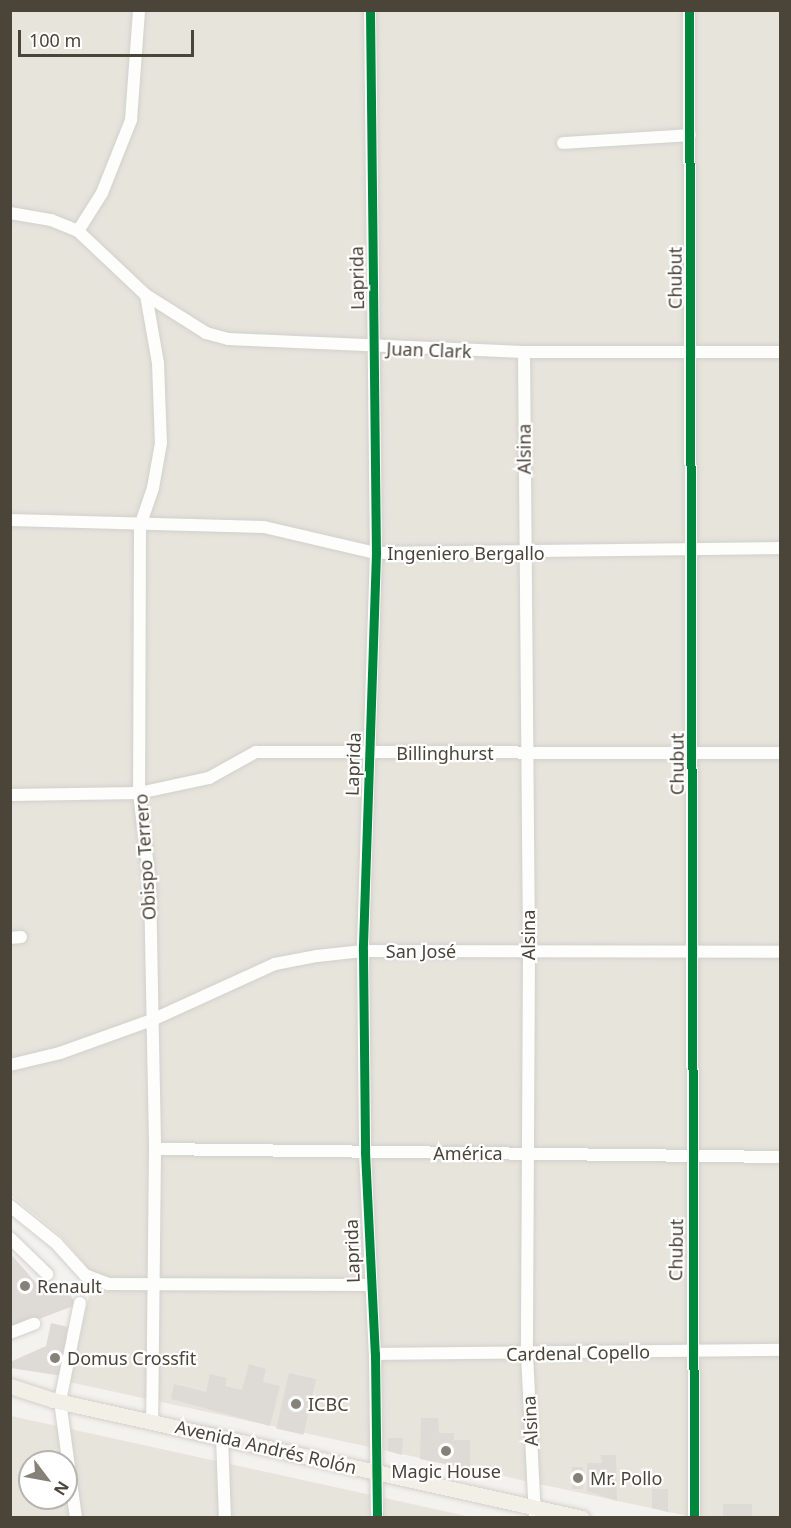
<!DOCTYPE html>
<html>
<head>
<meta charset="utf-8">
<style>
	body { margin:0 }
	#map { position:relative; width:791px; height:1528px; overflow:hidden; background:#f4f2ee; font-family:"Noto Sans",sans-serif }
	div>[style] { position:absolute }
	.residential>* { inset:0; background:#e7e4dc }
	.building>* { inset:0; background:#dedbd6; transform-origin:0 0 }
	.roads { filter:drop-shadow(0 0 2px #d2d0cb) drop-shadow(0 0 2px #d2d0cb) }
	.minor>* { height:12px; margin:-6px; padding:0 6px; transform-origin:6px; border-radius:6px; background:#fdfdfc }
	.major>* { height:15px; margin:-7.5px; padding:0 7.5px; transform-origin:7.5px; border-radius:7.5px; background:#f2efe6 }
	.cycleway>* { height:9px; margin:-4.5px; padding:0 4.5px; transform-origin:4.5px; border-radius:4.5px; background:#00873e }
	.dots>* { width:16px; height:16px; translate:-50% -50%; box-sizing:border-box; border:3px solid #fff; border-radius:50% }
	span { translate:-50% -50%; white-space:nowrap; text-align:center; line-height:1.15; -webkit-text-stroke:4.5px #fff; paint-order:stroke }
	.street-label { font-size:18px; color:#4b4439 }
	.poi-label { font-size:18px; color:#4b4439 }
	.left { translate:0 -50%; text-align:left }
	.frame { position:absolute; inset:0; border:12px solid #4b4439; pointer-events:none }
	.north { position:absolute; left:18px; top:1450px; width:60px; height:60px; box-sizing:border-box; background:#fff; border:2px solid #b7b4b0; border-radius:50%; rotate:122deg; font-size:16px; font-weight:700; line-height:24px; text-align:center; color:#4b4439 }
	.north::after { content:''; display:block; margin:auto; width:21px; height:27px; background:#868178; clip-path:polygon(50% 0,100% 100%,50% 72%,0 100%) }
	.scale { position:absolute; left:18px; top:30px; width:176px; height:27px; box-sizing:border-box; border:3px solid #4b4439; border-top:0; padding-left:8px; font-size:18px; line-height:21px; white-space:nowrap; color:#4b4439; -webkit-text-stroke:4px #fff; paint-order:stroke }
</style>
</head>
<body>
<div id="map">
	<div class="residential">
		<i style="clip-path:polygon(10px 11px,780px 11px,780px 1517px,692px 1517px,69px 1382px,94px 1275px,62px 1237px,10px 1194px)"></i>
		<i style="clip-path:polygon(evenodd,11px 1416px,471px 1517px,11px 1517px,11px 1416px,30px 1462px,66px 1462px,66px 1498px,30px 1498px,30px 1462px)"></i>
	</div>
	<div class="building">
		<i style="clip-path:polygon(10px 1253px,44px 1292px,62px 1280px,76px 1305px,10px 1330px)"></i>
		<i style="clip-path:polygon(51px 1323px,68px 1327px,66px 1337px,72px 1338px,63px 1376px,10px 1368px,10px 1362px,46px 1346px)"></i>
		<i style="clip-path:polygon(249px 1364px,266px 1369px,263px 1382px,280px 1386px,270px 1426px,171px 1399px,174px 1384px,206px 1392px,210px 1374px,227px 1378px,225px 1386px,242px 1390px)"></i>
		<i style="left:289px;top:1373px;width:28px;height:57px;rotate:13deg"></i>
		<i style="clip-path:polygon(421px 1418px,438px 1418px,439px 1433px,454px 1433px,454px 1440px,470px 1440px,470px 1469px,420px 1459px)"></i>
		<i style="clip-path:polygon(388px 1438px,403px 1438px,402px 1455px,388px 1451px)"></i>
		<i style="clip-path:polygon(601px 1455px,616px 1455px,617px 1501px,587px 1491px,587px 1463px,602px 1463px)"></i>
		<i style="left:572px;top:1467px;width:11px;height:22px"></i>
		<i style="clip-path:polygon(652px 1489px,668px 1489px,668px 1512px,652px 1508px)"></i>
		<i style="left:752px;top:1504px;width:14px;height:29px;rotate:90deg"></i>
	</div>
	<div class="roads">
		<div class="minor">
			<i style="left:370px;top:10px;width:543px;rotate:89.37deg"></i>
			<i style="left:376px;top:553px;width:398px;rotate:91.9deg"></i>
			<i style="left:363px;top:951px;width:201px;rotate:89.4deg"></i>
			<i style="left:365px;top:1152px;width:202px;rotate:87.2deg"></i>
			<i style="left:375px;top:1354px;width:164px;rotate:89.3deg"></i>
			<i style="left:689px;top:10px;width:1508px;rotate:89.81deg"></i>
			<i style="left:563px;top:143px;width:127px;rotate:-3.6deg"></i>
			<i style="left:10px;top:213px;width:42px;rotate:9.7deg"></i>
			<i style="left:51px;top:220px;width:29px;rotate:22deg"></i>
			<i style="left:78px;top:231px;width:93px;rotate:43.3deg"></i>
			<i style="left:146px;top:295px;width:71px;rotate:32.3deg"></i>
			<i style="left:206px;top:333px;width:23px;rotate:15deg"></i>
			<i style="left:228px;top:339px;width:296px;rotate:2.5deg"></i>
			<i style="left:524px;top:352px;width:256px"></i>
			<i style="left:78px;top:231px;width:45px;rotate:-57.7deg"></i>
			<i style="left:102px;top:193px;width:79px;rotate:-68.3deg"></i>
			<i style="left:131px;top:120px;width:110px;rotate:-85.8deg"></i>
			<i style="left:146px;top:295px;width:69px;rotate:80deg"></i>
			<i style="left:158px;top:363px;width:80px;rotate:87.9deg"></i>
			<i style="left:161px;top:443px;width:46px;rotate:100.1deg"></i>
			<i style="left:153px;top:488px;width:40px;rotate:108.9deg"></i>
			<i style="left:140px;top:526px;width:267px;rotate:90.2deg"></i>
			<i style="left:139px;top:793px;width:92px;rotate:83.1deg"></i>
			<i style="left:150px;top:884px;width:265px;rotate:88.9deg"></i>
			<i style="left:155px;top:1149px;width:273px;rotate:90.6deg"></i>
			<i style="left:524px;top:352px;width:599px;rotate:89.52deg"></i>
			<i style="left:529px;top:951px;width:403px;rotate:90.3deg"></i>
			<i style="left:527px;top:1354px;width:164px;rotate:87.2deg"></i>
			<i style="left:10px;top:520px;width:254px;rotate:1.6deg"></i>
			<i style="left:264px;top:527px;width:115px;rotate:13.1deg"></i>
			<i style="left:376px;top:553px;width:404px;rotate:-0.7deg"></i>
			<i style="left:10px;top:795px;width:129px;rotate:-0.9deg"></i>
			<i style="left:139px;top:793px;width:72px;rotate:-12.1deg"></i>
			<i style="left:209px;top:778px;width:54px;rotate:-29deg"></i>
			<i style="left:256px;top:752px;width:524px;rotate:0.11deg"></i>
			<i style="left:10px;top:938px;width:11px;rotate:-5deg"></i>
			<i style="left:10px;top:1065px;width:51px;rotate:-13.5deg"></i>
			<i style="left:60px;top:1053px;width:98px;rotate:-19.7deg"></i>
			<i style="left:152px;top:1020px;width:135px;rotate:-24.5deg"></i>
			<i style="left:275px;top:964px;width:43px;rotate:-10.8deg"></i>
			<i style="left:317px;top:956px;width:46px;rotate:-6.2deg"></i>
			<i style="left:363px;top:951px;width:417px;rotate:0.1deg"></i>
			<i style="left:155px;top:1149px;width:625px;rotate:0.73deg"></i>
			<i style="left:10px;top:1206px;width:59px;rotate:38.8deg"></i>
			<i style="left:56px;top:1243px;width:43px;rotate:47.8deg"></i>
			<i style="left:85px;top:1275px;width:25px;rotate:21deg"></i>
			<i style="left:108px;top:1284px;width:262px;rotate:0.2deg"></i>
			<i style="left:10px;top:1238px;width:52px;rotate:44.2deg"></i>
			<i style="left:10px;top:1333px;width:26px;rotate:-21deg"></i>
			<i style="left:375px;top:1354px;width:405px;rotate:-0.6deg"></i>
			<i style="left:222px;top:1437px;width:81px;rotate:87.9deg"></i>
			<i style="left:76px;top:1518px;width:118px;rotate:-97.8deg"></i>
			<i style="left:60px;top:1401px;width:100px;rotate:-78.5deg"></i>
		</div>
		<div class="major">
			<i style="left:10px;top:1386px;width:45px;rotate:18deg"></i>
			<i style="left:53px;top:1400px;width:542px;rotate:12.57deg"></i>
		</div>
	</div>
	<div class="cycleway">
		<i style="left:370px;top:10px;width:543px;rotate:89.37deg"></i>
		<i style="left:376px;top:553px;width:398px;rotate:91.9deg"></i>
		<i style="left:363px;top:951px;width:201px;rotate:89.4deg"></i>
		<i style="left:365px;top:1152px;width:202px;rotate:87.2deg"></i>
		<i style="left:375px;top:1354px;width:164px;rotate:89.3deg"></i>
		<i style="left:689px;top:10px;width:1508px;rotate:89.81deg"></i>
	</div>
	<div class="dots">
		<i style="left:25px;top:1286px;background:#868178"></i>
		<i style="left:55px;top:1358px;background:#868178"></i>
		<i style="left:296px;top:1404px;background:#868178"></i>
		<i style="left:446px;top:1451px;background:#868178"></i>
		<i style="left:578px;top:1478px;background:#868178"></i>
	</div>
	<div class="street-label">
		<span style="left:357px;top:278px;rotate:-91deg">Laprida</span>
		<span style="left:675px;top:278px;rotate:-90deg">Chubut</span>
		<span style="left:429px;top:350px;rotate:2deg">Juan Clark</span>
		<span style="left:524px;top:449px;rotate:-90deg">Alsina</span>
		<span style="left:466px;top:553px">Ingeniero Bergallo</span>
		<span style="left:445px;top:753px">Billinghurst</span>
		<span style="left:353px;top:764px;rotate:-88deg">Laprida</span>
		<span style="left:677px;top:764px;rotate:-90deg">Chubut</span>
		<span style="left:145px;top:857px;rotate:-94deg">Obispo Terrero</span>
		<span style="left:528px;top:935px;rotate:-90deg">Alsina</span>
		<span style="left:421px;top:951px">San José</span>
		<span style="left:468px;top:1153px">América</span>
		<span style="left:676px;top:1250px;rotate:-89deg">Chubut</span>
		<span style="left:352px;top:1251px;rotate:-92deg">Laprida</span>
		<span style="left:578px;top:1353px;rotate:-1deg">Cardenal Copello</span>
		<span style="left:530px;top:1421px;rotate:-93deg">Alsina</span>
		<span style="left:266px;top:1447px;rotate:13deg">Avenida Andrés Rolón</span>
	</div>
	<div class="poi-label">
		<span class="left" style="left:37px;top:1286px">Renault</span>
		<span class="left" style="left:67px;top:1358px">Domus Crossfit</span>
		<span class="left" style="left:308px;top:1404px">ICBC</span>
		<span style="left:446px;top:1471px">Magic House</span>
		<span class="left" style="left:590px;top:1478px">Mr. Pollo</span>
	</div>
	<div class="frame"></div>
	<div class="north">N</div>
	<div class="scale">100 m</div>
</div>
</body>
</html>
